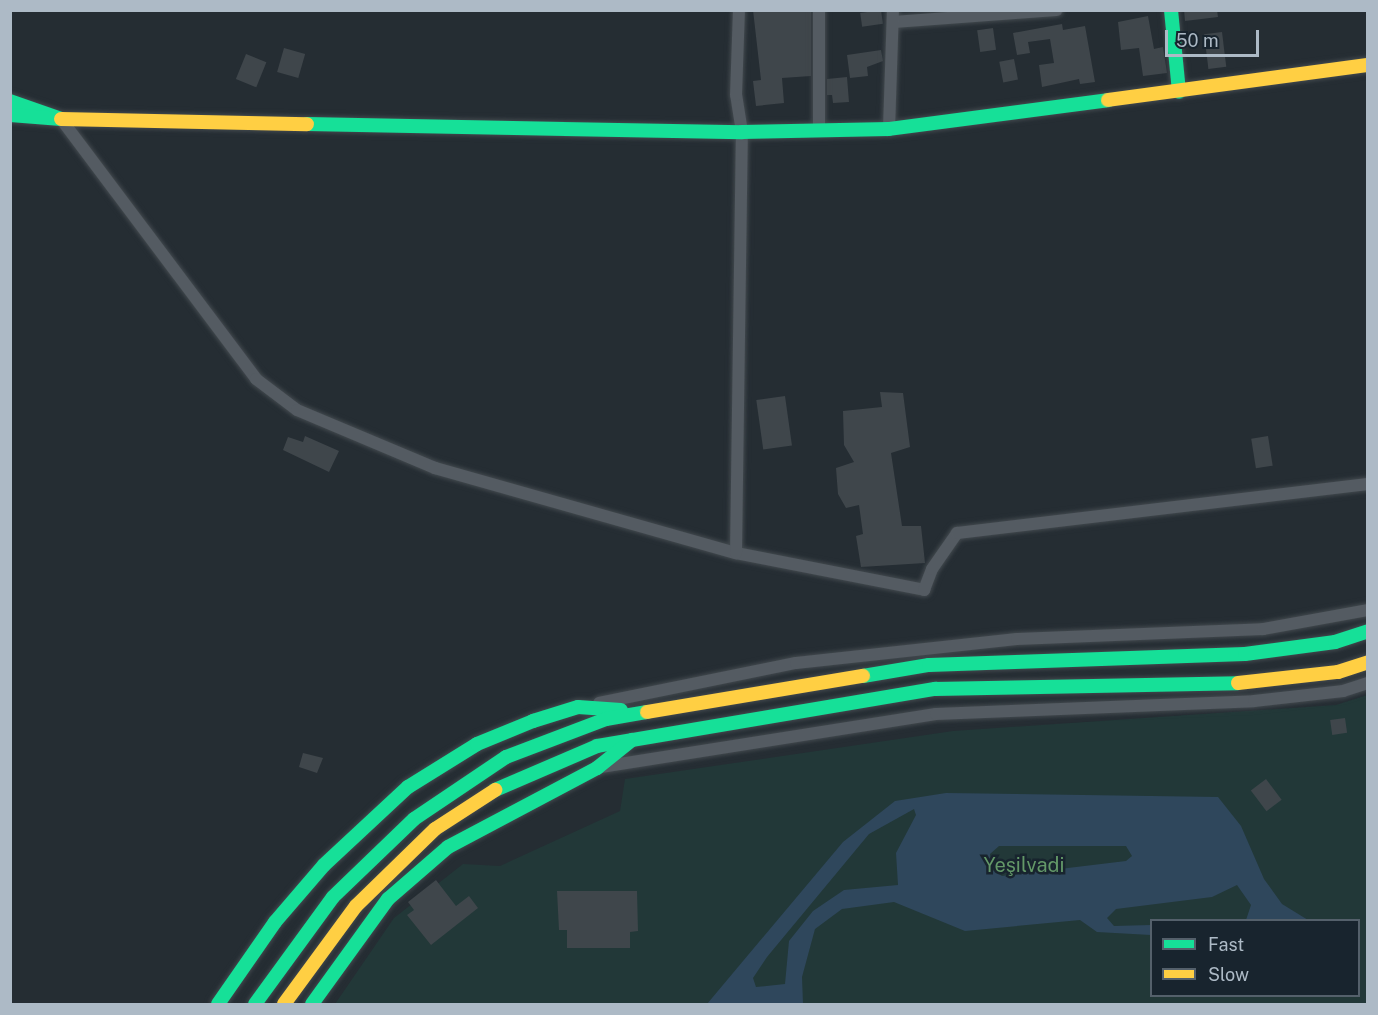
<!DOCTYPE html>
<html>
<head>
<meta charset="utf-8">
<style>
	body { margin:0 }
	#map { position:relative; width:1378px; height:1015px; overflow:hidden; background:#252d33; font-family:"Public Sans",sans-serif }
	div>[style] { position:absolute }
	.green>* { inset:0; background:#223838 }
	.water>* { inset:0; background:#2f475c }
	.building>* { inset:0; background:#3f464b; transform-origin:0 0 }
	.roads { filter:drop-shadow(0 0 2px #42494e) drop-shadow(0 0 2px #42494e) }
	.street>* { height:12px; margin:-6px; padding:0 6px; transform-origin:6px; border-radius:6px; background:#545b62 }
	.fast>* { height:14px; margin:-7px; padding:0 7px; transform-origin:7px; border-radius:7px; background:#16e098 }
	.slow>* { height:14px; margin:-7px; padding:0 7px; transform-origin:7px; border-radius:7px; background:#ffcf43 }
	span { translate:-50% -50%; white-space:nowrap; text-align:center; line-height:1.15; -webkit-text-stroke:5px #18242e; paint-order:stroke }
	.park-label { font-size:20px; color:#639868 }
	.frame { position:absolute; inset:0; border:12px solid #adbac6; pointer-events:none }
	.legend { position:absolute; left:1150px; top:919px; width:210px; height:78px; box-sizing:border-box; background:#18242e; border:2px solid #54606b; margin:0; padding:8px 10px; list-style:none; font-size:18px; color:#adbac6 }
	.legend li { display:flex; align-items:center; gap:12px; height:30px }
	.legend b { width:30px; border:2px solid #54606b }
	.scale { position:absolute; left:1165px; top:30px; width:94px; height:27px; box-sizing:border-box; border:3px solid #adbac6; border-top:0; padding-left:8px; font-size:18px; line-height:21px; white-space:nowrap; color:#adbac6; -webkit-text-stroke:4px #18242e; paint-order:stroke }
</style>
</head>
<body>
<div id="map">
	<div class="green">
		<i style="clip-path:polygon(evenodd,1367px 695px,1367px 1004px,335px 1004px,394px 918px,463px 864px,500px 866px,620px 811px,625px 779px,953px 731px,1336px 705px,1367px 695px,1152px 920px,1358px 920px,1358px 996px,1152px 996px,1152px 920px)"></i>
	</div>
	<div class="water">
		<i style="clip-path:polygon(evenodd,946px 793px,1218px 797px,1241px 826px,1264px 879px,1282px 904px,1308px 920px,1246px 920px,1251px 905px,1237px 885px,1212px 897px,1116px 909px,1107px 918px,1114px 926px,1151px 925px,1151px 935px,1097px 932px,1080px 920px,965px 931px,894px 902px,842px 909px,815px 929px,802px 977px,803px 1004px,707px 1004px,843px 842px,895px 801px,946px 793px,914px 809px,916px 815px,896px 853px,898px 885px,844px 890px,813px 911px,789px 941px,785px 984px,756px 987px,753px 978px,767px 957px,869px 834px,914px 809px,946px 793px,999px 846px,1126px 846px,1132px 856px,1126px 861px,1002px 876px,991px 869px,990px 854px,999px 846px)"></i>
	</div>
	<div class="building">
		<i style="clip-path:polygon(753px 10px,811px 10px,811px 76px,782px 78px,784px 103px,756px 106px,753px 81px,761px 80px)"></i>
		<i style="left:881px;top:10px;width:14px;height:21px;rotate:82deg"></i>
		<i style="clip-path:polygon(1184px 10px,1217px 10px,1218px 17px,1185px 21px)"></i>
		<i style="clip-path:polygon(1148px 16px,1154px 49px,1163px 47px,1167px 73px,1143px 76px,1139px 48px,1121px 50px,1118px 22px)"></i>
		<i style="clip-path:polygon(1062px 24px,1063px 30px,1085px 26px,1095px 82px,1080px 84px,1079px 79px,1042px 87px,1039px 65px,1054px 63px,1050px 39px,1028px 42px,1030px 53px,1017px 55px,1013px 33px)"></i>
		<i style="left:993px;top:28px;width:22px;height:16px;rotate:82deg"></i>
		<i style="left:1222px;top:32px;width:35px;height:18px;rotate:83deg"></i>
		<i style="left:284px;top:48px;width:22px;height:25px;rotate:16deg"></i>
		<i style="clip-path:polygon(881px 50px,883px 61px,867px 67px,868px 76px,850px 78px,847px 55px)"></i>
		<i style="left:246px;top:54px;width:22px;height:27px;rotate:22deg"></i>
		<i style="left:1014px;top:59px;width:21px;height:15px;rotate:79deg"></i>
		<i style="clip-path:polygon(847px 77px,849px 102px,833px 103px,832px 95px,827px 95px,827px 79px)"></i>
		<i style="clip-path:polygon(880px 392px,903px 393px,910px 447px,891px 453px,902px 526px,921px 526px,925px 563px,861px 567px,856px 536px,863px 534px,859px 505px,846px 508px,838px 494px,836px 468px,854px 462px,844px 445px,843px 411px,882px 407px)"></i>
		<i style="left:785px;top:396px;width:50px;height:29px;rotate:82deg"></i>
		<i style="clip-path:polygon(305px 436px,339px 451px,329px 472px,283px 450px,288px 437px,303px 442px)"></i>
		<i style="left:1268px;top:436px;width:30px;height:17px;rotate:81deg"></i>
		<i style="left:1345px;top:718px;width:15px;height:15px;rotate:82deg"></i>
		<i style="clip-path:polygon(303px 753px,323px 758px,317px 773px,299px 767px)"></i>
		<i style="left:1266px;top:779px;width:26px;height:19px;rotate:53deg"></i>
		<i style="clip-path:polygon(436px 880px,456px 906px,469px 896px,478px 908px,431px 945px,407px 915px,414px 910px,408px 902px)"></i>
		<i style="clip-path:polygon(557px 891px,637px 891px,638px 931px,630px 932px,630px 948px,567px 948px,567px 930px,559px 930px)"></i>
	</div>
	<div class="roads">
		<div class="street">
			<i style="left:819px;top:10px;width:120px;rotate:90deg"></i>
			<i style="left:893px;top:22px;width:164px;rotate:-4.2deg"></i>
			<i style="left:61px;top:119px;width:325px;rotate:53.1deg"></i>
			<i style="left:256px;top:379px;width:51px;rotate:37.1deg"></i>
			<i style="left:297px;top:410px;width:150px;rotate:22.8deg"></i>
			<i style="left:435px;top:468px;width:313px;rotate:15.8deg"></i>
			<i style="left:736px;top:553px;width:192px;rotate:11.1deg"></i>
			<i style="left:924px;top:590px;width:22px;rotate:-69deg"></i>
			<i style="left:932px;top:569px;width:44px;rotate:-55.2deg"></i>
			<i style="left:957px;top:533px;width:414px;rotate:-6.8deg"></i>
			<i style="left:889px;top:129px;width:119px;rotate:-88.1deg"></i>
			<i style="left:736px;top:553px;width:421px;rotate:-89.2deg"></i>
			<i style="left:742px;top:132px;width:37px;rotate:-99deg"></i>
			<i style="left:736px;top:95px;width:85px;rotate:-88deg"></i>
			<i style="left:599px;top:703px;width:201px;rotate:-11.5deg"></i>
			<i style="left:796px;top:663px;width:222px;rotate:-6.2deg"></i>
			<i style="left:1017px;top:639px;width:246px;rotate:-2.3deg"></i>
			<i style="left:1263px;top:629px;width:107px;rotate:-10.3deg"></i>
			<i style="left:601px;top:767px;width:339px;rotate:-9deg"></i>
			<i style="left:936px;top:714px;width:318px;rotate:-2.3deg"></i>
			<i style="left:1254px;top:701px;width:90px;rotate:-6.4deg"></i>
			<i style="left:1343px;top:691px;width:26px;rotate:-18deg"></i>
		</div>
		<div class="fast">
			<i style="left:1171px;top:10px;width:82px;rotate:84.4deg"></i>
			<i style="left:10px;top:101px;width:54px;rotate:19.4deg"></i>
			<i style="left:61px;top:119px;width:51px;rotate:-175.5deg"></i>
			<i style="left:307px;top:124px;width:435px;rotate:1.1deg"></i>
			<i style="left:742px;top:132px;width:147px;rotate:-1.2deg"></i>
			<i style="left:889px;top:129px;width:221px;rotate:-7.5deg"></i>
			<i style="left:863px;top:676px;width:67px;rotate:-9.5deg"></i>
			<i style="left:929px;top:665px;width:316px;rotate:-2deg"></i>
			<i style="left:1245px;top:654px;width:91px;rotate:-7.6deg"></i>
			<i style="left:1335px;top:642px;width:35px;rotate:-18deg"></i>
			<i style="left:495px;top:790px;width:111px;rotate:-23.3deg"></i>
			<i style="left:597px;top:746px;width:343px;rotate:-9.6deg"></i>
			<i style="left:935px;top:689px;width:303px;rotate:-1.1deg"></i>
			<i style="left:218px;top:1004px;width:100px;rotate:-55.2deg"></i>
			<i style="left:275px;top:922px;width:75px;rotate:-49.3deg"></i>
			<i style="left:324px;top:865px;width:115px;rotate:-42.9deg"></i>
			<i style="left:408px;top:787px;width:81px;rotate:-31.9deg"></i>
			<i style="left:477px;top:744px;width:61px;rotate:-22.3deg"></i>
			<i style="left:533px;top:721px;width:47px;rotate:-17.3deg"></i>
			<i style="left:578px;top:707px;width:43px;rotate:4deg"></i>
			<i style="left:255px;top:1004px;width:132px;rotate:-53.9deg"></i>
			<i style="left:333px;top:897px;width:112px;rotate:-43.9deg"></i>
			<i style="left:414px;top:819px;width:111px;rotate:-34deg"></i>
			<i style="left:506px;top:757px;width:107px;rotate:-20.8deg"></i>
			<i style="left:606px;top:719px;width:42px;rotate:-9.7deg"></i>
			<i style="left:312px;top:1004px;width:130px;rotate:-54.1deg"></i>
			<i style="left:388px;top:899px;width:79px;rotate:-40.9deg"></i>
			<i style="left:448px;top:847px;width:169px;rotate:-27.9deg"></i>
			<i style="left:597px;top:768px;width:45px;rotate:-38.7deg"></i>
		</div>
		<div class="slow">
			<i style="left:1108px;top:100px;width:262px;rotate:-7.7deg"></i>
			<i style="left:61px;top:119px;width:246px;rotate:1.2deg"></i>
			<i style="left:1238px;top:683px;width:101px;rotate:-6.3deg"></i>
			<i style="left:1338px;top:672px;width:32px;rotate:-18deg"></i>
			<i style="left:647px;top:712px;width:219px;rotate:-9.5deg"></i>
			<i style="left:284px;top:1004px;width:122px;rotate:-53.7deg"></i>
			<i style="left:356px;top:906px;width:110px;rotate:-44.3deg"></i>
			<i style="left:435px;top:829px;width:72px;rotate:-33deg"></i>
		</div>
	</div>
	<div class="park-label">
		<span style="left:1024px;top:865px">Yeşilvadi</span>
	</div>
	<div class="frame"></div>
	<ul class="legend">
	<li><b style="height:8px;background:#16e098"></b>Fast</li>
	<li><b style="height:8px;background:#ffcf43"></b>Slow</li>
	</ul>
	<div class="scale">50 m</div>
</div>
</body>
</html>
